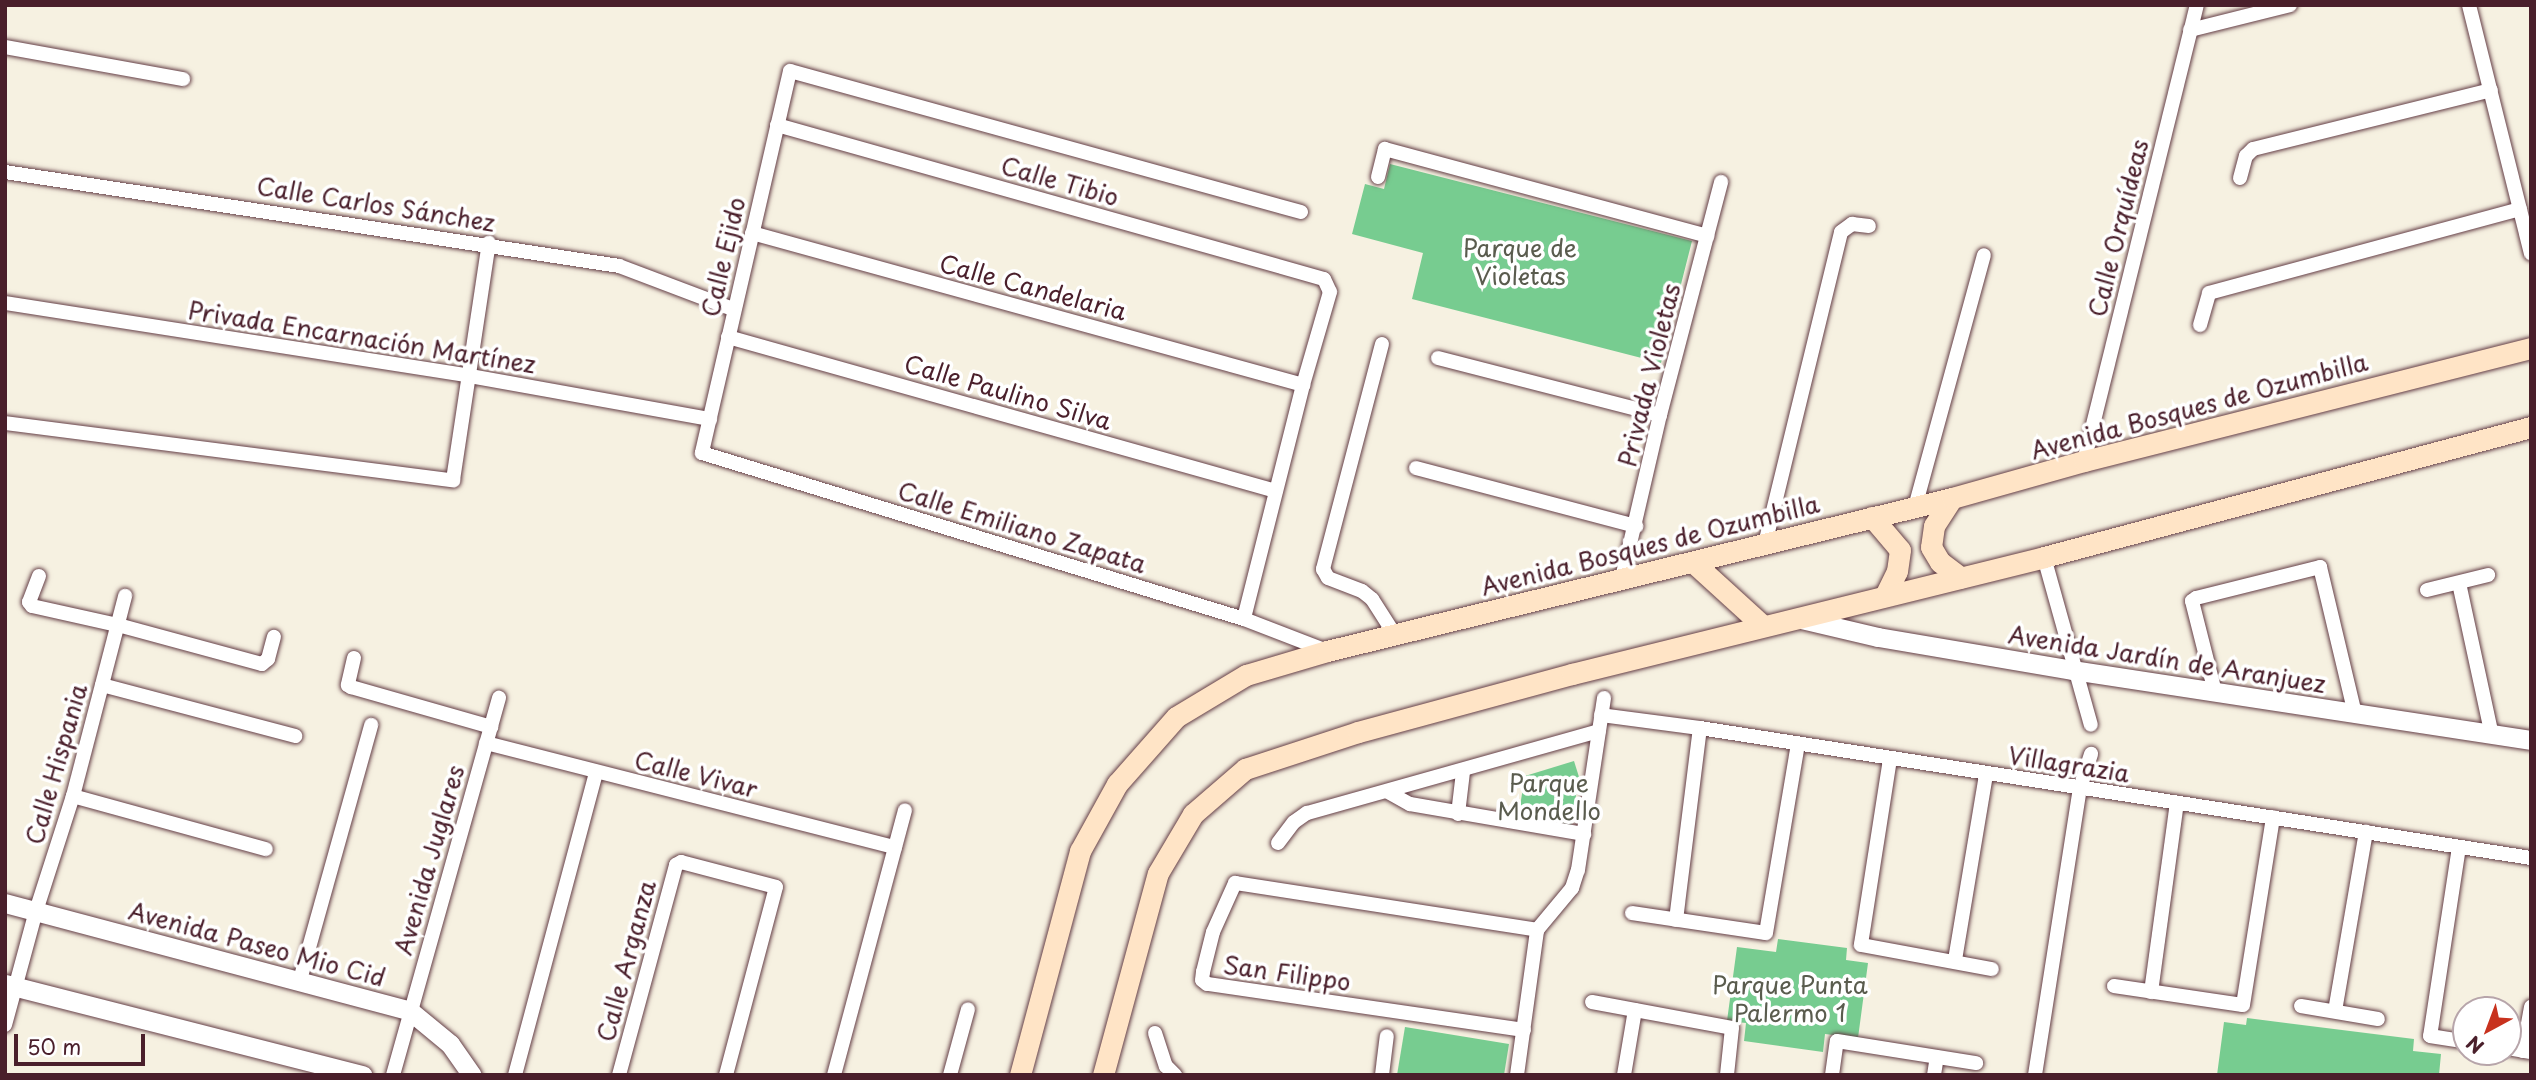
<!DOCTYPE html>
<html>
<head>
<meta charset="utf-8">
<style>
	body { margin:0 }
	#map { position:relative; width:2536px; height:1080px; overflow:hidden; background:#f6f1e1; font-family:"Playpen Sans",sans-serif }
	div>[style] { position:absolute }
	.green>* { inset:0; background:#77cc90 }
	.roads { filter:drop-shadow(0 0 2px #643e46) drop-shadow(0 0 2px #643e46) }
	.minor>* { height:14px; margin:-7px; padding:0 7px; transform-origin:7px; border-radius:7px; background:#fff }
	.tertiary>* { height:19px; margin:-9.5px; padding:0 9.5px; transform-origin:9.5px; border-radius:9.5px; background:#fff }
	.secondary>* { height:21px; margin:-10.5px; padding:0 10.5px; transform-origin:10.5px; border-radius:10.5px; background:#ffe4c6 }
	span { translate:-50% -50%; white-space:nowrap; text-align:center; line-height:1.15; -webkit-text-stroke:7px #fff; paint-order:stroke }
	.street-label { font-size:24px; color:#4a1f2b }
	.park-label { font-size:24px; color:#5a5c4e }
	.frame { position:absolute; inset:0; border:7px solid #4a1f2b; pointer-events:none }
	.north { position:absolute; left:2452px; top:996px; width:70px; height:70px; box-sizing:border-box; background:#fff; border:2px solid #b7a5aa; border-radius:50%; rotate:221deg; font-size:19px; font-weight:700; line-height:28px; text-align:center; color:#4a1f2b }
	.north::after { content:''; display:block; margin:auto; width:24px; height:32px; background:#c8321e; clip-path:polygon(50% 0,100% 100%,50% 72%,0 100%) }
	.scale { position:absolute; left:14px; top:1034px; width:131px; height:32px; box-sizing:border-box; border:4px solid #4a1f2b; border-top:0; padding-left:9px; font-size:21px; line-height:24px; white-space:nowrap; color:#4a1f2b; -webkit-text-stroke:5px #fff; paint-order:stroke }
</style>
</head>
<body>
<div id="map">
	<div class="green">
		<i style="clip-path:polygon(1390px 164px,1692px 241px,1661px 363px,1412px 299px,1423px 253px,1352px 234px,1365px 184px,1384px 189px)"></i>
		<i style="clip-path:polygon(1574px 761px,1579px 777px,1571px 827px,1518px 818px,1525px 776px)"></i>
		<i style="clip-path:polygon(1778px 939px,1847px 948px,1846px 960px,1868px 963px,1858px 1038px,1825px 1034px,1823px 1052px,1744px 1041px,1746px 1023px,1727px 1021px,1737px 947px,1776px 952px)"></i>
		<i style="clip-path:polygon(2247px 1018px,2414px 1039px,2413px 1051px,2441px 1054px,2439px 1075px,2217px 1075px,2224px 1022px,2246px 1025px)"></i>
		<i style="clip-path:polygon(1405px 1027px,1509px 1044px,1504px 1075px,1397px 1075px)"></i>
	</div>
	<div class="roads">
		<div class="minor">
			<i style="left:2469px;top:5px;width:256px;rotate:76deg"></i>
			<i style="left:2190px;top:30px;width:103px;rotate:-14deg"></i>
			<i style="left:5px;top:47px;width:181px;rotate:10.2deg"></i>
			<i style="left:777px;top:125px;width:568px;rotate:15.72deg"></i>
			<i style="left:1324px;top:279px;width:14px;rotate:65deg"></i>
			<i style="left:1330px;top:292px;width:97px;rotate:106.2deg"></i>
			<i style="left:1303px;top:385px;width:241px;rotate:104.2deg"></i>
			<i style="left:5px;top:172px;width:621px;rotate:8.7deg"></i>
			<i style="left:619px;top:266px;width:122px;rotate:20.7deg"></i>
			<i style="left:1378px;top:177px;width:29px;rotate:-76deg"></i>
			<i style="left:1385px;top:149px;width:334px;rotate:15.1deg"></i>
			<i style="left:2240px;top:178px;width:23px;rotate:-75deg"></i>
			<i style="left:2246px;top:156px;width:10px;rotate:-45deg"></i>
			<i style="left:2253px;top:149px;width:245px;rotate:-13.9deg"></i>
			<i style="left:1301px;top:212px;width:530px;rotate:-164.57deg"></i>
			<i style="left:790px;top:71px;width:392px;rotate:103deg"></i>
			<i style="left:702px;top:453px;width:567px;rotate:17.03deg"></i>
			<i style="left:1244px;top:619px;width:89px;rotate:21.1deg"></i>
			<i style="left:752px;top:233px;width:572px;rotate:15.42deg"></i>
			<i style="left:5px;top:303px;width:471px;rotate:8.9deg"></i>
			<i style="left:470px;top:376px;width:244px;rotate:10.2deg"></i>
			<i style="left:2200px;top:325px;width:33px;rotate:-74deg"></i>
			<i style="left:2209px;top:293px;width:322px;rotate:-15.1deg"></i>
			<i style="left:728px;top:337px;width:569px;rotate:15.7deg"></i>
			<i style="left:1382px;top:344px;width:233px;rotate:104.7deg"></i>
			<i style="left:1323px;top:569px;width:10px;rotate:61deg"></i>
			<i style="left:1328px;top:578px;width:36px;rotate:21deg"></i>
			<i style="left:1362px;top:591px;width:13px;rotate:39deg"></i>
			<i style="left:1372px;top:599px;width:43px;rotate:57.4deg"></i>
			<i style="left:1438px;top:358px;width:229px;rotate:14.4deg"></i>
			<i style="left:5px;top:423px;width:452px;rotate:7.3deg"></i>
			<i style="left:453px;top:480px;width:240px;rotate:-81.4deg"></i>
			<i style="left:2084px;top:461px;width:470px;rotate:-76.1deg"></i>
			<i style="left:1416px;top:468px;width:228px;rotate:14.8deg"></i>
			<i style="left:1915px;top:507px;width:261px;rotate:-74.7deg"></i>
			<i style="left:1765px;top:544px;width:321px;rotate:-76.3deg"></i>
			<i style="left:1841px;top:232px;width:14px;rotate:-36deg"></i>
			<i style="left:1852px;top:224px;width:17px;rotate:7deg"></i>
			<i style="left:2044px;top:557px;width:174px;rotate:74.4deg"></i>
			<i style="left:39px;top:576px;width:28px;rotate:111deg"></i>
			<i style="left:29px;top:602px;width:5px;rotate:53deg"></i>
			<i style="left:32px;top:606px;width:88px;rotate:12.5deg"></i>
			<i style="left:118px;top:625px;width:149px;rotate:15.2deg"></i>
			<i style="left:262px;top:664px;width:8px;rotate:-40deg"></i>
			<i style="left:268px;top:659px;width:23px;rotate:-75deg"></i>
			<i style="left:1622px;top:578px;width:167px;rotate:-76.9deg"></i>
			<i style="left:1660px;top:415px;width:241px;rotate:-75.3deg"></i>
			<i style="left:2459px;top:583px;width:156px;rotate:77.8deg"></i>
			<i style="left:2427px;top:590px;width:63px;rotate:-13.8deg"></i>
			<i style="left:354px;top:658px;width:28px;rotate:103deg"></i>
			<i style="left:348px;top:685px;width:4px;rotate:34deg"></i>
			<i style="left:351px;top:687px;width:146px;rotate:15.9deg"></i>
			<i style="left:102px;top:685px;width:200px;rotate:14.8deg"></i>
			<i style="left:2215px;top:692px;width:94px;rotate:-104.2deg"></i>
			<i style="left:2192px;top:601px;width:5px;rotate:-37deg"></i>
			<i style="left:2196px;top:598px;width:128px;rotate:-14deg"></i>
			<i style="left:2320px;top:567px;width:151px;rotate:76.6deg"></i>
			<i style="left:1601px;top:715px;width:100px;rotate:7.5deg"></i>
			<i style="left:1700px;top:728px;width:841px;rotate:8.89deg"></i>
			<i style="left:486px;top:743px;width:422px;rotate:14.3deg"></i>
			<i style="left:1890px;top:759px;width:188px;rotate:98.9deg"></i>
			<i style="left:1861px;top:945px;width:133px;rotate:10.4deg"></i>
			<i style="left:1388px;top:792px;width:25px;rotate:29deg"></i>
			<i style="left:1410px;top:804px;width:177px;rotate:9.8deg"></i>
			<i style="left:73px;top:796px;width:200px;rotate:15.4deg"></i>
			<i style="left:1458px;top:814px;width:42px;rotate:-83.2deg"></i>
			<i style="left:1278px;top:843px;width:26px;rotate:-53deg"></i>
			<i style="left:1294px;top:822px;width:16px;rotate:-35deg"></i>
			<i style="left:1307px;top:813px;width:303px;rotate:-15.7deg"></i>
			<i style="left:2459px;top:847px;width:191px;rotate:98.7deg"></i>
			<i style="left:2430px;top:1036px;width:36px;rotate:9deg"></i>
			<i style="left:1632px;top:913px;width:135px;rotate:8.5deg"></i>
			<i style="left:1766px;top:933px;width:192px;rotate:-80.4deg"></i>
			<i style="left:1676px;top:920px;width:193px;rotate:-82.9deg"></i>
			<i style="left:1955px;top:960px;width:189px;rotate:-80.5deg"></i>
			<i style="left:300px;top:980px;width:265px;rotate:-74.4deg"></i>
			<i style="left:2114px;top:986px;width:130px;rotate:8.4deg"></i>
			<i style="left:2243px;top:1005px;width:190px;rotate:-80.9deg"></i>
			<i style="left:2151px;top:992px;width:191px;rotate:-82.2deg"></i>
			<i style="left:1592px;top:1002px;width:142px;rotate:10.5deg"></i>
			<i style="left:1732px;top:1028px;width:47px;rotate:96.1deg"></i>
			<i style="left:2301px;top:1006px;width:78px;rotate:9.6deg"></i>
			<i style="left:2335px;top:1011px;width:182px;rotate:-80.2deg"></i>
			<i style="left:5px;top:1025px;width:118px;rotate:-74.8deg"></i>
			<i style="left:36px;top:911px;width:121px;rotate:-72.2deg"></i>
			<i style="left:73px;top:796px;width:207px;rotate:-75.4deg"></i>
			<i style="left:1524px;top:1030px;width:320px;rotate:-171.7deg"></i>
			<i style="left:1207px;top:984px;width:6px;rotate:-141deg"></i>
			<i style="left:1202px;top:980px;width:8px;rotate:-83deg"></i>
			<i style="left:1203px;top:972px;width:41px;rotate:-76deg"></i>
			<i style="left:1213px;top:932px;width:54px;rotate:-65.8deg"></i>
			<i style="left:1235px;top:883px;width:306px;rotate:8.8deg"></i>
			<i style="left:1155px;top:1033px;width:35px;rotate:72deg"></i>
			<i style="left:1166px;top:1066px;width:13px;rotate:45deg"></i>
			<i style="left:2508px;top:1048px;width:23px;rotate:10deg"></i>
			<i style="left:2523px;top:1051px;width:45px;rotate:-79.7deg"></i>
			<i style="left:393px;top:1075px;width:392px;rotate:-74.3deg"></i>
			<i style="left:515px;top:1075px;width:314px;rotate:-75deg"></i>
			<i style="left:619px;top:1075px;width:218px;rotate:-74.8deg"></i>
			<i style="left:676px;top:865px;width:6px;rotate:-31deg"></i>
			<i style="left:681px;top:862px;width:98px;rotate:14.7deg"></i>
			<i style="left:776px;top:887px;width:195px;rotate:104.9deg"></i>
			<i style="left:834px;top:1075px;width:274px;rotate:-75deg"></i>
			<i style="left:950px;top:1075px;width:68px;rotate:-74.7deg"></i>
			<i style="left:1382px;top:1075px;width:39px;rotate:-83deg"></i>
			<i style="left:1517px;top:1075px;width:146px;rotate:-82.1deg"></i>
			<i style="left:1537px;top:930px;width:55px;rotate:-50.2deg"></i>
			<i style="left:1572px;top:888px;width:19px;rotate:-72deg"></i>
			<i style="left:1578px;top:870px;width:174px;rotate:-81.4deg"></i>
			<i style="left:1624px;top:1075px;width:66px;rotate:-80.4deg"></i>
			<i style="left:1832px;top:1075px;width:34px;rotate:-82deg"></i>
			<i style="left:1837px;top:1041px;width:141px;rotate:9deg"></i>
			<i style="left:1934px;top:1075px;width:18px;rotate:-81deg"></i>
			<i style="left:2035px;top:1075px;width:291px;rotate:-81.1deg"></i>
			<i style="left:2080px;top:788px;width:36px;rotate:-72deg"></i>
		</div>
		<div class="tertiary">
			<i style="left:1797px;top:618px;width:83px;rotate:13.2deg"></i>
			<i style="left:1878px;top:637px;width:198px;rotate:9.6deg"></i>
			<i style="left:2073px;top:670px;width:463px;rotate:8.7deg"></i>
			<i style="left:5px;top:903px;width:419px;rotate:14.9deg"></i>
			<i style="left:410px;top:1011px;width:52px;rotate:39.5deg"></i>
			<i style="left:450px;top:1044px;width:38px;rotate:55deg"></i>
			<i style="left:5px;top:984px;width:369px;rotate:14.3deg"></i>
		</div>
		<div class="secondary">
			<i style="left:1952px;top:498px;width:33px;rotate:123deg"></i>
			<i style="left:1934px;top:526px;width:21px;rotate:98deg"></i>
			<i style="left:1931px;top:547px;width:17px;rotate:59deg"></i>
			<i style="left:1940px;top:562px;width:26px;rotate:37deg"></i>
			<i style="left:1872px;top:517px;width:43px;rotate:49.7deg"></i>
			<i style="left:1900px;top:550px;width:21px;rotate:98deg"></i>
			<i style="left:1897px;top:571px;width:28px;rotate:116deg"></i>
			<i style="left:1694px;top:563px;width:92px;rotate:42.4deg"></i>
			<i style="left:1020px;top:1075px;width:232px;rotate:-75deg"></i>
			<i style="left:1080px;top:851px;width:77px;rotate:-61.1deg"></i>
			<i style="left:1117px;top:784px;width:89px;rotate:-48.6deg"></i>
			<i style="left:1176px;top:717px;width:82px;rotate:-31deg"></i>
			<i style="left:1246px;top:675px;width:84px;rotate:-16.5deg"></i>
			<i style="left:1327px;top:651px;width:643px;rotate:-13.76deg"></i>
			<i style="left:1952px;top:498px;width:137px;rotate:-15.7deg"></i>
			<i style="left:2084px;top:461px;width:461px;rotate:-14.2deg"></i>
			<i style="left:1103px;top:1075px;width:209px;rotate:-74.8deg"></i>
			<i style="left:1158px;top:873px;width:69px;rotate:-59.3deg"></i>
			<i style="left:1193px;top:814px;width:69px;rotate:-40.9deg"></i>
			<i style="left:1245px;top:769px;width:119px;rotate:-18.1deg"></i>
			<i style="left:1358px;top:732px;width:222px;rotate:-15.2deg"></i>
			<i style="left:1572px;top:674px;width:486px;rotate:-13.9deg"></i>
			<i style="left:2044px;top:557px;width:504px;rotate:-14.95deg"></i>
		</div>
	</div>
	<div class="street-label">
		<span style="left:1060px;top:181px;rotate:16deg">Calle Tibio</span>
		<span style="left:376px;top:204px;rotate:9deg">Calle Carlos Sánchez</span>
		<span style="left:2118px;top:228px;rotate:-76deg">Calle Orquídeas</span>
		<span style="left:723px;top:257px;rotate:-77deg">Calle Ejido</span>
		<span style="left:1033px;top:287px;rotate:15deg">Calle Candelaria</span>
		<span style="left:362px;top:337px;rotate:9deg">Privada Encarnación Martínez</span>
		<span style="left:1649px;top:375px;rotate:-76deg">Privada Violetas</span>
		<span style="left:1008px;top:392px;rotate:16deg">Calle Paulino Silva</span>
		<span style="left:2199px;top:406px;rotate:-15deg">Avenida Bosques de Ozumbilla</span>
		<span style="left:1022px;top:527px;rotate:17deg">Calle Emiliano Zapata</span>
		<span style="left:1650px;top:545px;rotate:-14deg">Avenida Bosques de Ozumbilla</span>
		<span style="left:2167px;top:659px;rotate:9deg">Avenida Jardín de Aranjuez</span>
		<span style="left:56px;top:764px;rotate:-74deg">Calle Hispania</span>
		<span style="left:2069px;top:764px;rotate:9deg">Villagrazia</span>
		<span style="left:696px;top:774px;rotate:14deg">Calle Vivar</span>
		<span style="left:429px;top:860px;rotate:-74deg">Avenida Juglares</span>
		<span style="left:257px;top:944px;rotate:15deg">Avenida Paseo Mio Cid</span>
		<span style="left:626px;top:961px;rotate:-75deg">Calle Arganza</span>
		<span style="left:1287px;top:973px;rotate:8deg">San Filippo</span>
	</div>
	<div class="park-label">
		<span style="left:1520px;top:262px">Parque de<br>Violetas</span>
		<span style="left:1549px;top:797px">Parque<br>Mondello</span>
		<span style="left:1790px;top:999px">Parque Punta<br>Palermo 1</span>
	</div>
	<div class="frame"></div>
	<div class="north">N</div>
	<div class="scale">50 m</div>
</div>
</body>
</html>
